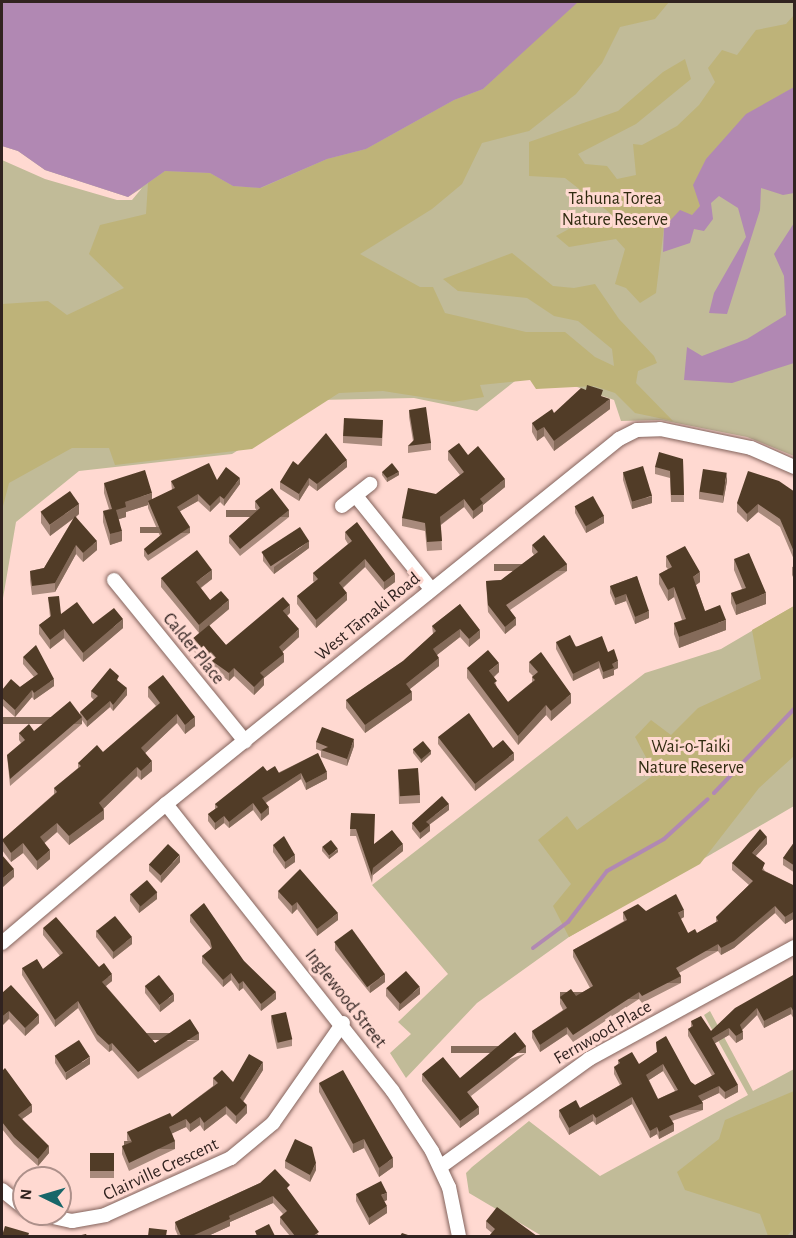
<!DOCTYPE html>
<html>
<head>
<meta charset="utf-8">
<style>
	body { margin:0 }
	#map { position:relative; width:796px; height:1238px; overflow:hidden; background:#ffd9d1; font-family:"Alegreya Sans",sans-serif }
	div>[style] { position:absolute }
	.green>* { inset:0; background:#c1bb98 }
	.forest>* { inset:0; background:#beb379 }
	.water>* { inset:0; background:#b188b3 }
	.stream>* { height:4px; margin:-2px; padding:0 2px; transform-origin:2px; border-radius:2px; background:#b188b3 }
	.roads { filter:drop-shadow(0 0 2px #83635c) drop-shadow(0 0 2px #83635c) }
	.street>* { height:14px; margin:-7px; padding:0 7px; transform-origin:7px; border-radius:7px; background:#fff }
	.wall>* { inset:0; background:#a88a7c; transform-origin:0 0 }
	.shaded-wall>* { inset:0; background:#856b5a; transform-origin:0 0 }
	.building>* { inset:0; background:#513c27; transform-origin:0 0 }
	span { translate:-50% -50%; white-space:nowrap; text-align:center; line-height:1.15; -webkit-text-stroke:6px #ffd9d1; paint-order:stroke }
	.park-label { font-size:18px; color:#302b10 }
	.street-label { font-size:18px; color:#312320 }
	.frame { position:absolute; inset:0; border:3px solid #312320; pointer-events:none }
	.north { position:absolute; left:12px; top:1166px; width:60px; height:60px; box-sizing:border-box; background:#ffd9d1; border:2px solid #ad908a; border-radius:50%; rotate:275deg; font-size:16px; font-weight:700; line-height:24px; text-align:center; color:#312320 }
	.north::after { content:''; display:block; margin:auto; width:21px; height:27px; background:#176669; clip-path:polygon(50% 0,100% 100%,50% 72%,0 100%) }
</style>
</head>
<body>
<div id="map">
	<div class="green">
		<i style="clip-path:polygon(2px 2px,794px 2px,794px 456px,747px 437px,661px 420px,621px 421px,614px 400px,529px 370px,477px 411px,414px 398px,318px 400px,232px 454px,79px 471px,16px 522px,2px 604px,2px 160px,45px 179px,117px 200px,132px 200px,142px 188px,128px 197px,45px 170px,18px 151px,2px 146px)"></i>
		<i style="clip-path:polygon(794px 606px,794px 806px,569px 937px,477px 1003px,406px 1078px,390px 1053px,411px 1034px,398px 1022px,448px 974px,372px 885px,645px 673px,721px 649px)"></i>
		<i style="clip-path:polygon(710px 1011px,753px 1091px,794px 1069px,794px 1236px,542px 1236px,469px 1193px,466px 1173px,472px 1167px,529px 1121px,600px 1176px,748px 1095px,704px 1015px)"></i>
	</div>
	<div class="forest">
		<i style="clip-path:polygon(577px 2px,669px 2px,655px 19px,620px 27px,602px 63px,576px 94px,529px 131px,482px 143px,462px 184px,432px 209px,360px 254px,420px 287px,433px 287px,445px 313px,526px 332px,565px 332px,595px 357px,614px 366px,612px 349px,578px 321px,554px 316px,527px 298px,458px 291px,443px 279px,512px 253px,553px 286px,574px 288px,595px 284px,619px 319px,654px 356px,657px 363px,638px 371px,636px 383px,673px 421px,635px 413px,615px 393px,594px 386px,536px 389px,530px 380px,480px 385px,484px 397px,453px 402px,383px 391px,339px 393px,252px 449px,115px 465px,109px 448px,72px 448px,9px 483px,2px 510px,2px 304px,48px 301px,67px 315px,124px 288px,89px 254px,100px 225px,146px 214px,148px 183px,165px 171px,210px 173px,233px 186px,261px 188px,327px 159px,366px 149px,454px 100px,483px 89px)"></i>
		<i style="clip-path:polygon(794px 15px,794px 87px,771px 101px,701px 206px,692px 215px,664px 227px,656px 293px,640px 303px,626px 288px,615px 284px,625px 249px,616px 239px,569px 247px,556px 236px,589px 218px,612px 222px,610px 213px,565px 178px,529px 176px,529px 142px,618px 111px,663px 72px,685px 59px,691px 79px,636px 124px,578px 154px,585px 164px,607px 166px,617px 179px,636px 175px,633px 144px,642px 145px,677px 126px,699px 105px,715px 82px,708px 68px,722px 50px,737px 55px,756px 30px,786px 24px)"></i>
		<i style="clip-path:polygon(794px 606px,794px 756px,759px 788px,700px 864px,569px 937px,553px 906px,571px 884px,538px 840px,567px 816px,577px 830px,655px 774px,635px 737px,651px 720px,671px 735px,698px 708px,761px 679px,752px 630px)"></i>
		<i style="clip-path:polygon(794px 1091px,794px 1228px,787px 1236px,768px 1236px,760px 1214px,685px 1190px,677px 1172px,719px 1139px,725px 1120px)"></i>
	</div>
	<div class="water">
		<i style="clip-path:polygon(2px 2px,578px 2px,483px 89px,454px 100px,366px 149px,327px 159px,260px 188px,233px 186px,210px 173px,165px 171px,128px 197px,45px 170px,18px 151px,2px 146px)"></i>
		<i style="clip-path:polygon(794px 87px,794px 193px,783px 195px,761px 188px,760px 210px,727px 314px,709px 313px,714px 293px,746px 237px,738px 208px,719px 196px,711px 203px,713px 219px,704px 231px,694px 229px,690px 243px,663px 252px,664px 227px,680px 210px,692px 215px,700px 206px,693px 185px,706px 159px,746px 114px)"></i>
		<i style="clip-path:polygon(794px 223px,794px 363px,732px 383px,684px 380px,687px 347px,702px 356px,747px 339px,786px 315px,784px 276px,774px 254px)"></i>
	</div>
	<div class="stream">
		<i style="left:714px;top:793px;width:116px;rotate:-46.4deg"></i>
		<i style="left:533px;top:948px;width:44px;rotate:-36.6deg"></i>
		<i style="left:568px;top:922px;width:64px;rotate:-52.6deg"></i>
		<i style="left:607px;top:871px;width:65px;rotate:-29.3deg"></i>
		<i style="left:664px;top:839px;width:59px;rotate:-42.3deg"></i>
	</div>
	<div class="roads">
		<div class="street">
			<i style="left:356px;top:496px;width:119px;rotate:51.1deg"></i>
			<i style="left:342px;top:506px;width:36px;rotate:-38deg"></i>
			<i style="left:114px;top:580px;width:208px;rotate:50.9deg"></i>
			<i style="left:166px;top:804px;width:365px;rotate:51.7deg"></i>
			<i style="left:392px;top:1090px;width:73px;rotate:56.7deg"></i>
			<i style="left:432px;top:1151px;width:40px;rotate:65deg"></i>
			<i style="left:449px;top:1187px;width:50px;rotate:78.5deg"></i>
			<i style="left:2px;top:943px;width:215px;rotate:-40.3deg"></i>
			<i style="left:166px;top:804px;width:582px;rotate:-38.86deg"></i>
			<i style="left:619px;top:439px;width:20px;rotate:-27deg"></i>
			<i style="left:637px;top:430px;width:23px;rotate:-2deg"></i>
			<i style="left:660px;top:429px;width:93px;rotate:11.8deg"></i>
			<i style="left:751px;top:448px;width:47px;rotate:23.8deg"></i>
			<i style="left:440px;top:1167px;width:184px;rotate:-35.9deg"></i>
			<i style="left:589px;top:1059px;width:234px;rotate:-28.6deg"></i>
			<i style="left:2px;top:1190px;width:28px;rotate:39deg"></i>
			<i style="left:39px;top:1214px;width:34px;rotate:12deg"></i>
			<i style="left:72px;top:1221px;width:34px;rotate:-10deg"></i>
			<i style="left:105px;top:1215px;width:138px;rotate:-24.3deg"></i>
			<i style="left:231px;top:1158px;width:55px;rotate:-39.8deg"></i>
			<i style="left:273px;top:1123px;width:122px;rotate:-55deg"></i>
		</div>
	</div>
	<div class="wall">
		<i style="clip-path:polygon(603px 397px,610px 409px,554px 451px,544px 436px,537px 441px,532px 432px,532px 423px,554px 413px)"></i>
		<i style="clip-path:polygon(409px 410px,431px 443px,431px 450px,408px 453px,408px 446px,413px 441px,409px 417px)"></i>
		<i style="clip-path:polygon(383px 420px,382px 446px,343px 443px,343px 436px)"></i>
		<i style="clip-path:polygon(448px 451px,468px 455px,505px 487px,483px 505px,483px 511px,473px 519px,464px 507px,441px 525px,442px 550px,427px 551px,425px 531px,402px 526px,402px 518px,436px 494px,460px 475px,448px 460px)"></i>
		<i style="clip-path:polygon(683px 459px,684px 502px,671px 502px,670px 478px,655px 474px,655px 467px)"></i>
		<i style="clip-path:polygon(298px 465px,347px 467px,317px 491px,309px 485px,299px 501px,280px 489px,280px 482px)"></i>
		<i style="clip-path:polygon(382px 472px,399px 475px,387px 482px,382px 475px)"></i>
		<i style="clip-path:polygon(623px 473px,652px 503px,632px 509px,623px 480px)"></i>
		<i style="clip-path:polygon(217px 480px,240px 484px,224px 506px,220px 502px,210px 512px,198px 501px,180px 511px,190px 533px,148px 561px,144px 556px,144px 549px,160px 536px,148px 508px,148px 505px,126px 512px,126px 517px,119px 519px,122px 541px,110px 545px,103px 522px,103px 511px,109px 509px,104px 493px,104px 483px,152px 500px,172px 490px,171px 481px)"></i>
		<i style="clip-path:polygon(727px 481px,723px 503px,699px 499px,699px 492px)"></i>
		<i style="clip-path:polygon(795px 492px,795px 562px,780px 527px,758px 512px,747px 522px,737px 512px,737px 503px)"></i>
		<i style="clip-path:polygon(255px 501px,289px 517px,240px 556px,229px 543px,229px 536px,257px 511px,255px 508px)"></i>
		<i style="clip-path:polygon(575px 506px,604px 523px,586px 533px,575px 513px)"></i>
		<i style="clip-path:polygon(41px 513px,79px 514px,76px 517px,97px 550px,83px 562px,76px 554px,55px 592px,32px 595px,30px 580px,30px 571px,44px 568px,73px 519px,50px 536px,41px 523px)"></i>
		<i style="clip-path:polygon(345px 532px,395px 582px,384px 590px,365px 567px,343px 588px,347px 600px,316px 628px,297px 604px,297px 596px,314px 582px,313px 581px,313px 573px,348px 544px,345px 539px)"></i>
		<i style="clip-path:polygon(532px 545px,567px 571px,510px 610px,516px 625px,505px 634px,488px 612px,486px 581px,501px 580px,534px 555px,532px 552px)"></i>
		<i style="clip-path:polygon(309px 548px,274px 574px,263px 561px,263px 554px)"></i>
		<i style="clip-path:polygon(666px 556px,700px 582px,696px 585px,705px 611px,726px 630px,679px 648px,674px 634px,674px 623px,682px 620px,674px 597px,668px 601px,659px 584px,659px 574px,668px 569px,666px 567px)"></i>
		<i style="clip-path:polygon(734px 559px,766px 604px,736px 615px,731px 603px,731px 593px,742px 589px,734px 570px)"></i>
		<i style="clip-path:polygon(795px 566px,795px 581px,792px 575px,792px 567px)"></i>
		<i style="clip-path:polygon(637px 576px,649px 618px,635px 624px,626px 601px,615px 605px,610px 593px,610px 586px)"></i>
		<i style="clip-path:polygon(161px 578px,212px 579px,201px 588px,210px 600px,229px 609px,209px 626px,226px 645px,290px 613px,287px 616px,299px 637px,282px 652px,284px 662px,264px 678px,264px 685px,254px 695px,234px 676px,229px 681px,205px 664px,191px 648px,191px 640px,199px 633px,161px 587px)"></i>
		<i style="clip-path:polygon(48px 597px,61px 614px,93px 624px,123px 628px,83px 662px,64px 638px,50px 649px,39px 634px,39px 625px,50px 617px)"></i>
		<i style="clip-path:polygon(460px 604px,480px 638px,469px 647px,460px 637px,437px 655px,439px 666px,410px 689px,412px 700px,365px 733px,346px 708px,346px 700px,403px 661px,433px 634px,432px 626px)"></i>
		<i style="clip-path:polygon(556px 642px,608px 652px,618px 668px,614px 670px,614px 675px,603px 679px,599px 668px,573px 681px,556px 649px)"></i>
		<i style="clip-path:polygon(23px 657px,54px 686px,34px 700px,32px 697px,15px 717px,2px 705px,2px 690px,20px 687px,34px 677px,23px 664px)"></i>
		<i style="clip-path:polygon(529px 662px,571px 703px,551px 721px,546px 715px,518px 745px,467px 678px,467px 668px,499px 672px,494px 677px,497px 688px,508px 702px,532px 682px,532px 677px,533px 676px,529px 672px)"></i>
		<i style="clip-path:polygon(119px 682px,127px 695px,113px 711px,110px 707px,87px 727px,82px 720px,82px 724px,10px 786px,7px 755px,21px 743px,19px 740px,19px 733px,34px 731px,80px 715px,80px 712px,94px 700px,91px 697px,91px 691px)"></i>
		<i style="clip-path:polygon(148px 687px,195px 726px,185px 734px,177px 723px,145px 753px,152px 771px,141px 780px,137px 776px,103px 809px,104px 819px,69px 845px,57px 832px,44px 843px,50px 859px,37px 870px,23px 853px,11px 862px,2px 850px,2px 840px,54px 794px,54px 788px,78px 768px,78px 763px,103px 752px,156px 706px,148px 697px)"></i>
		<i style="clip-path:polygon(438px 737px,493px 748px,514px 760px,475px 791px,438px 744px)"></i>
		<i style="clip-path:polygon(316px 742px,354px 746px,347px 766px,321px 757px,321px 751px,316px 749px)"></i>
		<i style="clip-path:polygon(413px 749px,431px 754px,421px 763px,413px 753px)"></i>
		<i style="clip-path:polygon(318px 753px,327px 779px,306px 790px,301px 779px,266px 803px,269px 814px,261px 821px,253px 810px,229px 828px,224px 823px,215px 830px,208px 821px,208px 814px,215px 809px,215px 804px)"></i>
		<i style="clip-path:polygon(398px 770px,420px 795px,420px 803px,399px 804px)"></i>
		<i style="clip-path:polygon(449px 810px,429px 825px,430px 831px,420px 839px,412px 829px,412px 823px)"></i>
		<i style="clip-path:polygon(351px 813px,374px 844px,403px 851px,373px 875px,372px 883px,356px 836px,350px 836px)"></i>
		<i style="clip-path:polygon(795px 841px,795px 873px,783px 865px,783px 858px)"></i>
		<i style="clip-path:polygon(767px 844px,755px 856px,765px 871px,795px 886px,795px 918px,785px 924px,775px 913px,734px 948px,721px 955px,718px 951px,679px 973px,681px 983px,642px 1003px,639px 999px,573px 1042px,567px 1034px,540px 1052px,532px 1038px,532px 1031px,563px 1010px,560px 1004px,560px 997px,576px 996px,590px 988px,573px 957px,573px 950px,624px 921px,623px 919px,623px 912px,646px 911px,684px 917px,681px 919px,688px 933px,697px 933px,716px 922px,716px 917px,749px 885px,732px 870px,732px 863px)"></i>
		<i style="clip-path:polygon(273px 845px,295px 862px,285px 869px,273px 852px)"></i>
		<i style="clip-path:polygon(322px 847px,338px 852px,329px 859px,322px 851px)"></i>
		<i style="clip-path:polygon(180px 862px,161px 883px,149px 871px,149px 864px)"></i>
		<i style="clip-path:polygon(278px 891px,338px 920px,317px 936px,297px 909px,292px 914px,278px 898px)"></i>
		<i style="clip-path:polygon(130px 894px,157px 899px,139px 913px,130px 901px)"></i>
		<i style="clip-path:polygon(190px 915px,244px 961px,276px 999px,261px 1011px,243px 988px,239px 991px,231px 980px,223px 987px,202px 963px,202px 956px,211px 949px,210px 947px,190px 922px)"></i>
		<i style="clip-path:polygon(43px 928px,99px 967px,112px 981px,106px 986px,155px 1043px,199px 1040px,138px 1079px,112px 1050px,109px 1052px,97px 1041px,78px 1008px,55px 1027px,22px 975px,22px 968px,43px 969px,60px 956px,43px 935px)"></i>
		<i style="clip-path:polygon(96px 930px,132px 944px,113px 959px,96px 937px)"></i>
		<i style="clip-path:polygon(335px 943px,385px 982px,370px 993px,335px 950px)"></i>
		<i style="clip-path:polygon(evenodd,795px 974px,795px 1021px,791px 1014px,764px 1028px,757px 1015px,742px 1030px,743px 1039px,736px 1043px,729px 1035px,715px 1043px,738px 1092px,725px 1099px,719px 1093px,702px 1101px,703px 1110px,672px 1121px,674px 1131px,659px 1139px,657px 1134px,650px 1138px,632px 1104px,596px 1125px,593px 1121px,569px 1135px,559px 1117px,559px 1110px,580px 1108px,620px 1085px,614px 1074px,614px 1067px,618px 1064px,618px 1060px,639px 1064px,657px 1052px,656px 1042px,691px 1082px,695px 1085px,712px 1076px,688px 1036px,688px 1029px,691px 1027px,691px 1021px,711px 1031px,795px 974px,663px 1071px,675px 1091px,658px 1099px,649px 1080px,663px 1071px)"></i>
		<i style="clip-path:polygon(145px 986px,174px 1001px,160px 1012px,145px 993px)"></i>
		<i style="clip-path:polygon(386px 988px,420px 994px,399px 1011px,386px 996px)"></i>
		<i style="clip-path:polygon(2px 993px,39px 1023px,25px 1036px,9px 1019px)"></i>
		<i style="clip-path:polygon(271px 1015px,292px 1039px,292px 1046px,277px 1049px,271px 1022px)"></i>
		<i style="clip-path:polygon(526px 1053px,471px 1096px,479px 1114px,460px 1128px,422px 1081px,422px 1074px,460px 1078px)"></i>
		<i style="clip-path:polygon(55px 1056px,90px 1064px,66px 1080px,55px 1063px)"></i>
		<i style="clip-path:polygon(263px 1070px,243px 1102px,247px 1113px,236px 1124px,226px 1114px,204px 1131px,200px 1125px,190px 1132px,186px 1127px,172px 1133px,175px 1149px,129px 1171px,122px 1154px,122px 1146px,129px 1143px,127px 1140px,127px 1132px,172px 1117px,213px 1086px,213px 1078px,233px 1082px)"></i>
		<i style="clip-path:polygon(2px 1071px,32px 1112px,22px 1119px,49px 1153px,38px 1166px,14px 1144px,2px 1129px)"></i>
		<i style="clip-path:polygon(319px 1083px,393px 1167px,379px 1177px,364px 1148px,353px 1153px,319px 1092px)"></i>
		<i style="left:90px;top:1153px;width:24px;height:25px"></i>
		<i style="clip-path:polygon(285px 1161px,316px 1170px,310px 1182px,285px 1168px)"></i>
		<i style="clip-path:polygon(260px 1183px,290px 1193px,319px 1236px,290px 1236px,280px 1224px,280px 1217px,283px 1214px,273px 1203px,230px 1222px,230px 1226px,208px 1236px,178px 1236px,175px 1229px,175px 1222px)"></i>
		<i style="clip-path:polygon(356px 1194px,387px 1200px,384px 1201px,387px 1213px,369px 1225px,356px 1201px)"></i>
		<i style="clip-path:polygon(486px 1221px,537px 1236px,492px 1233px,486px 1228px)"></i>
	</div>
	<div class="shaded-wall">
		<i style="clip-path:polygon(610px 399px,610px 409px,554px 451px,554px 441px)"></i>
		<i style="clip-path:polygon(544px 427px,544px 436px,537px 441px,537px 431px)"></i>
		<i style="clip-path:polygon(347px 460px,347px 467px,317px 491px,317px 484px)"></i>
		<i style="clip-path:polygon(399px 472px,399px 475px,387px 482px,387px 478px)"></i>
		<i style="clip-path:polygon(727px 473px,727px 481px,723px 503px,723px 496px)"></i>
		<i style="clip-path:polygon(240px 478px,240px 484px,224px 506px,224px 499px)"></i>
		<i style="clip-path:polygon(309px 478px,309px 485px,299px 501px,299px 494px)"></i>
		<i style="clip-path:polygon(505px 479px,505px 487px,483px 505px,483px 511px,473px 519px,473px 511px,480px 499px)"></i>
		<i style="clip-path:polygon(152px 493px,152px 504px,148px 501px,148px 505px,126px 512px,126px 517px,116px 520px,116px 510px,125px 502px)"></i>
		<i style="clip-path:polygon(198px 494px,198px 501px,177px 513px,177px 507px)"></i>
		<i style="clip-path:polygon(220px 496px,220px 502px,210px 512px,210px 506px)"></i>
		<i style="clip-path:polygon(652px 496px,652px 503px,632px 509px,632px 502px)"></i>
		<i style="clip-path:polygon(464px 499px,464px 507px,440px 525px,440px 517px)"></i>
		<i style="clip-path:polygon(79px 504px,79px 514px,50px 536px,50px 525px)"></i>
		<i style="clip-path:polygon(758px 504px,758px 512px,747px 522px,747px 514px)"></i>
		<i style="left:289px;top:510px;width:7px;height:63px;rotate:90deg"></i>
		<i style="clip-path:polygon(604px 516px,604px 523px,586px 533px,586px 526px)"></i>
		<i style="left:190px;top:527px;width:6px;height:50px;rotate:90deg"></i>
		<i style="clip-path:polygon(122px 531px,122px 541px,110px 545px,110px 534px)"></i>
		<i style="clip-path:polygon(97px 541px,97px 550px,83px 562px,83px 553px)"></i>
		<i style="clip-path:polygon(309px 541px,309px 548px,274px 574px,274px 567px)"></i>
		<i style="clip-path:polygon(76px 545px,76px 554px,55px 592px,55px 583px)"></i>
		<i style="clip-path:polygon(365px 559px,365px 567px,339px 591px,339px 583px)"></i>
		<i style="left:567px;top:564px;width:7px;height:73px;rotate:90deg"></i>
		<i style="clip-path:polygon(212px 570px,212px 579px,196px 591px,196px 582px)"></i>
		<i style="clip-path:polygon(700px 572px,700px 582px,693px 587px,693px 577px)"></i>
		<i style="clip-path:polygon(395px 574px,395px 582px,384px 590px,384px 582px)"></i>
		<i style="clip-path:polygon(674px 587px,674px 597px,668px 601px,668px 590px)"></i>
		<i style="clip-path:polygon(347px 593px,347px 600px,316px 628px,316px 620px)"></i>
		<i style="clip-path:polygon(766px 593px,766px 604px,736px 615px,736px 605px)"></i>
		<i style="clip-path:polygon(626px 594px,626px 601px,615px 605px,615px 598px)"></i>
		<i style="clip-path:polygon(229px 600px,229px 609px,199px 634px,199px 625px)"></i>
		<i style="clip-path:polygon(290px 605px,290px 613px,283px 619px,283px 611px)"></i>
		<i style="clip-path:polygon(649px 611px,649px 618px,635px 624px,635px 617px)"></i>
		<i style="clip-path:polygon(516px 618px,516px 625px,505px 634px,505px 627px)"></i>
		<i style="clip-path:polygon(123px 619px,123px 628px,83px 662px,83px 653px)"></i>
		<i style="clip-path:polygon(726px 620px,726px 630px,679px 648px,679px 637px)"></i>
		<i style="clip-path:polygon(64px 629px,64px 638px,50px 649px,50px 640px)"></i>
		<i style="clip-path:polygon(299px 629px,299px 637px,279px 655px,279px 647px)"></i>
		<i style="clip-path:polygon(460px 629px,460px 637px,433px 658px,433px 649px)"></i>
		<i style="clip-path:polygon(480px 630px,480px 638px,469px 647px,469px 639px)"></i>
		<i style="clip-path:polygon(284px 654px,284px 662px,264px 678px,264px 685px,254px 695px,254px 687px,260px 673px)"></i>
		<i style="clip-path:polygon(439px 658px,439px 666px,406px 692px,406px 684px)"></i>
		<i style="clip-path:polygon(599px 661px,599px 668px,573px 681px,573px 674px)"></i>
		<i style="clip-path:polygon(618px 661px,618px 668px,614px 670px,614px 675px,603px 679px,603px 672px,612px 664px)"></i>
		<i style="clip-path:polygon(499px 663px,499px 672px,489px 681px,489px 671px)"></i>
		<i style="clip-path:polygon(234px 668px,234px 676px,229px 681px,229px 673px)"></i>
		<i style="clip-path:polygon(54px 679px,54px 686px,34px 700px,34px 693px)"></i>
		<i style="clip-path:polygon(127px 688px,127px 695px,113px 711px,113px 705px)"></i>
		<i style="clip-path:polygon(32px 690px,32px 697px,15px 717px,15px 710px)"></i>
		<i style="clip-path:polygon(412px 692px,412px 700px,365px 733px,365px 725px)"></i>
		<i style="clip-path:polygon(571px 694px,571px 703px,551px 721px,551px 711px)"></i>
		<i style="clip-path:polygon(110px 701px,110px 707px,87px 727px,87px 721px)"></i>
		<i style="clip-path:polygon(546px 705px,546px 715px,518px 745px,518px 736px)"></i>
		<i style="clip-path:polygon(177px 714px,177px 723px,141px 757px,141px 748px)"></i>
		<i style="left:82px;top:717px;width:7px;height:95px;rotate:90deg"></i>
		<i style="clip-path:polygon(195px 717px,195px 726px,185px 734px,185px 725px)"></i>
		<i style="clip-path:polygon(354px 739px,354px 746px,347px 766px,347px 759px)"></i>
		<i style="clip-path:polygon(431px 751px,431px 754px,421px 763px,421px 759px)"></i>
		<i style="clip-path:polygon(514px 753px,514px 760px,475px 791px,475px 784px)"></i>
		<i style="clip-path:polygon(152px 761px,152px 771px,141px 780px,141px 771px)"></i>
		<i style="clip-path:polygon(137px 767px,137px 776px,99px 813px,99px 803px)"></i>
		<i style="clip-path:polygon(327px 772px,327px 779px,306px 790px,306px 783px)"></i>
		<i style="clip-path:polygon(301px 773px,301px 779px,262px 805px,262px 798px)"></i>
		<i style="clip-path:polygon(253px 803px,253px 810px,229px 828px,229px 822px)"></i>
		<i style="clip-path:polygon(449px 804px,449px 810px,426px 827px,426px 822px)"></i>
		<i style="clip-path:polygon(269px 807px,269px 814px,261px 821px,261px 814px)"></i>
		<i style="clip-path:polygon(104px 810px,104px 819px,69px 845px,69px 836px)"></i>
		<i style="clip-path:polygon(224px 816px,224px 823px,215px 830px,215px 823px)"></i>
		<i style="clip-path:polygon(57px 823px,57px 832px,40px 847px,40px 837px)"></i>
		<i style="clip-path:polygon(430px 825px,430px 831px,420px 839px,420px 833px)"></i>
		<i style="clip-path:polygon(767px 837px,767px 844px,752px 860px,752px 853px)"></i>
		<i style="clip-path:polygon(23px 843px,23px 853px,11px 862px,11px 853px)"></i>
		<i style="clip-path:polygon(403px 844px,403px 851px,373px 875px,373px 868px)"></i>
		<i style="clip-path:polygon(338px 849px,338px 852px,329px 859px,329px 856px)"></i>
		<i style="clip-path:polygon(50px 850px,50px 859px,37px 870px,37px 861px)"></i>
		<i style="clip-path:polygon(180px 855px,180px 862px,161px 883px,161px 876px)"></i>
		<i style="clip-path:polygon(295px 855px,295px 862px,285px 869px,285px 862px)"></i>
		<i style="clip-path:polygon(14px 869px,14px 877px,2px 888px,2px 879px)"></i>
		<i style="clip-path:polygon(157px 892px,157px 899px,139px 913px,139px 906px)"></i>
		<i style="clip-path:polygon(297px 902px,297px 909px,292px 914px,292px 906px)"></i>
		<i style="clip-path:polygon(775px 906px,775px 913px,734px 948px,721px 955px,721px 948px)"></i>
		<i style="clip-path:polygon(684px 910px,684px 917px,678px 920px,678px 913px)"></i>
		<i style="clip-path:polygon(795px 911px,795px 918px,785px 924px,785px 917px)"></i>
		<i style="clip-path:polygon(338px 913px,338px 920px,317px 936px,317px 929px)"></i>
		<i style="clip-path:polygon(132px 937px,132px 944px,113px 959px,113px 952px)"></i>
		<i style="left:718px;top:944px;width:7px;height:48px;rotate:90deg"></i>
		<i style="clip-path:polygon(231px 973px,231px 980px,223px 987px,223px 980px)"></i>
		<i style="clip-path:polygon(112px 974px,112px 981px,102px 989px,102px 982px)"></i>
		<i style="clip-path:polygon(385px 974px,385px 982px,370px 993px,370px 986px)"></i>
		<i style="left:681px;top:976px;width:7px;height:44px;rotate:90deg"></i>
		<i style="clip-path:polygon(243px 981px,243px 988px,239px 991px,239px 984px)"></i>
		<i style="clip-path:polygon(420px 987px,420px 994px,399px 1011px,399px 1004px)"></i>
		<i style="clip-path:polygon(276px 992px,276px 999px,261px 1011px,261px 1004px)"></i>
		<i style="left:639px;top:992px;width:7px;height:79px;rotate:90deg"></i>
		<i style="clip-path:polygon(174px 994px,174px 1001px,160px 1012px,160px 1005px)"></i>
		<i style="clip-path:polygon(78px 1001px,78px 1008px,55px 1027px,55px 1020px)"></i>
		<i style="clip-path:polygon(791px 1007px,791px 1014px,764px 1028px,764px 1021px)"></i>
		<i style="clip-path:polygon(757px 1008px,757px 1015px,740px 1032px,740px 1025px)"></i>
		<i style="clip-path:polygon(9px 1011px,9px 1019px,2px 1026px,2px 1017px)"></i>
		<i style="clip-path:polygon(39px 1015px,39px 1023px,25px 1036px,25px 1028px)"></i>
		<i style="clip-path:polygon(567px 1027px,567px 1034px,540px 1052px,540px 1045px)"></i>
		<i style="clip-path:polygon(729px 1028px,729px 1035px,712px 1045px,712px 1038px)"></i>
		<i style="clip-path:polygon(743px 1032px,743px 1039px,736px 1043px,736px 1036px)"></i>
		<i style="left:199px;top:1033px;width:7px;height:72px;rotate:90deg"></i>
		<i style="clip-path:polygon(112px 1043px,112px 1050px,109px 1052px,109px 1045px)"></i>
		<i style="left:526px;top:1046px;width:7px;height:75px;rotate:90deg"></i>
		<i style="clip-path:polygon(90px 1057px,90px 1064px,66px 1080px,66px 1073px)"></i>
		<i style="clip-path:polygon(263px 1062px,263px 1070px,240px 1106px,240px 1098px)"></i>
		<i style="clip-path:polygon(663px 1064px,663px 1071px,646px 1082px,646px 1075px)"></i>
		<i style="clip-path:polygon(738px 1085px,738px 1092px,725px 1099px,725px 1092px)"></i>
		<i style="clip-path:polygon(719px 1086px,719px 1093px,698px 1103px,698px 1096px)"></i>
		<i style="clip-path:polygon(632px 1097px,632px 1104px,596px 1125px,596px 1118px)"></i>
		<i style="left:703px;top:1103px;width:7px;height:36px;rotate:90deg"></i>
		<i style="clip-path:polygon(32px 1105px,32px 1112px,18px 1122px,18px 1115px)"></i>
		<i style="clip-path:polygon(247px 1105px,247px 1113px,236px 1124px,236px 1116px)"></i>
		<i style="clip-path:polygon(226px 1106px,226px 1114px,204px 1131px,204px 1123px)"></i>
		<i style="clip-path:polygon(479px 1107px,479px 1114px,460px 1128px,460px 1121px)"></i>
		<i style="clip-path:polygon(593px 1114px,593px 1121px,569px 1135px,569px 1128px)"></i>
		<i style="clip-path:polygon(200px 1117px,200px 1125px,190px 1132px,190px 1124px)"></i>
		<i style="clip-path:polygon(186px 1119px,186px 1127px,169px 1135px,169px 1127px)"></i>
		<i style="clip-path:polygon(674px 1124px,674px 1131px,659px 1139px,659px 1132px)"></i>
		<i style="clip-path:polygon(657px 1127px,657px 1134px,650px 1138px,650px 1131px)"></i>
		<i style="clip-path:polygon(364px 1139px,364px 1148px,353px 1153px,353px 1144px)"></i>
		<i style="left:175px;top:1141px;width:8px;height:51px;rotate:90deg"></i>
		<i style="clip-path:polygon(49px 1146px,49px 1153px,38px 1166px,38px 1159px)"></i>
		<i style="clip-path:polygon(393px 1158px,393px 1167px,379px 1177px,379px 1168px)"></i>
		<i style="clip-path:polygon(316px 1163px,316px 1170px,310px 1182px,310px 1175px)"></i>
		<i style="clip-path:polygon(387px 1193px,387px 1200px,381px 1203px,381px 1195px)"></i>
		<i style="clip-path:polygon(273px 1196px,273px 1203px,230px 1222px,230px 1226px,208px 1236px,192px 1236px,229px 1216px)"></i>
		<i style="clip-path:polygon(387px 1206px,387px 1213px,369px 1225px,369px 1218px)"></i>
	</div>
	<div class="building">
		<i style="clip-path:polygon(587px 385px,603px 390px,601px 396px,610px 399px,554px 441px,544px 427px,537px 431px,532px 423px,552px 409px,554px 413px,581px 388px,586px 390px)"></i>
		<i style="clip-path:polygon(426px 407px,431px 443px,408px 446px,414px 440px,409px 410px)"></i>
		<i style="left:344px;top:418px;width:39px;height:18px;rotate:3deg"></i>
		<i style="clip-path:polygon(326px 433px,347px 460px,317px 484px,309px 478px,299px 494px,280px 482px,293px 461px,298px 465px)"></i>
		<i style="clip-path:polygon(459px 443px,468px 455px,478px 446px,505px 479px,480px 499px,483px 503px,473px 511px,464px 499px,440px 517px,442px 541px,427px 542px,425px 523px,402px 518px,408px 488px,436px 494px,464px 472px,448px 451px)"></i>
		<i style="clip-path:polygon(659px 452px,683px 459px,684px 495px,671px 495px,670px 471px,655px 467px)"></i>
		<i style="clip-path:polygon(209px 463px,217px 480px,226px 467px,240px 478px,224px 499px,220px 496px,210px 506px,198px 494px,177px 507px,190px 527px,148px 555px,144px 549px,162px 534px,148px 501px,175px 488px,171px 481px)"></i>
		<i style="clip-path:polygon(392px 463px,399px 472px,387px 478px,382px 472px)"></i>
		<i style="left:643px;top:466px;width:31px;height:21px;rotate:73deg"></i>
		<i style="left:703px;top:469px;width:24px;height:23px;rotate:9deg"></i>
		<i style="clip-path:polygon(145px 470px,152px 493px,125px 502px,126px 507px,116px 510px,122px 531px,110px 534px,103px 511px,112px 509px,104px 483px)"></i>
		<i style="clip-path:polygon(748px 471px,779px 481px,795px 492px,795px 554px,780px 519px,758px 504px,747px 514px,737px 503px)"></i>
		<i style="clip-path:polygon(272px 488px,289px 510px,240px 549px,229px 536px,260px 508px,255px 501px)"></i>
		<i style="left:70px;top:491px;width:16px;height:36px;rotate:55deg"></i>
		<i style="left:593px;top:496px;width:23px;height:21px;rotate:61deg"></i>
		<i style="clip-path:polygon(75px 516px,97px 541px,83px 553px,76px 545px,55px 583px,32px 586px,30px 571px,44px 568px)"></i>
		<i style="clip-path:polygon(357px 522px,395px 574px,384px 582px,365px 559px,339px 583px,347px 593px,316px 620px,297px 596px,318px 579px,313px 573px,352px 541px,345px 532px)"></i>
		<i style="left:300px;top:527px;width:17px;height:46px;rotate:57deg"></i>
		<i style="clip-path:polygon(544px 535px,567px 564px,506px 605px,516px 618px,505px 627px,488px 605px,486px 581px,501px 580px,538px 552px,532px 545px)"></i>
		<i style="clip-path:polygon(685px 546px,700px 572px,693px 577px,705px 611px,720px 605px,726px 620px,679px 637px,674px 623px,686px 619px,674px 587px,668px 590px,659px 574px,672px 567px,666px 556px)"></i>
		<i style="clip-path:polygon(197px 550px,212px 570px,196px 582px,210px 600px,221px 591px,229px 600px,199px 625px,161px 578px)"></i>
		<i style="clip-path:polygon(749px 553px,766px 593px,736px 605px,731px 593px,746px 588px,734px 559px)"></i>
		<i style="clip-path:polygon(637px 576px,649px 611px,635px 617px,626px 594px,615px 598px,610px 586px)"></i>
		<i style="clip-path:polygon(59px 596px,61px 614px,77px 602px,93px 624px,114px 608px,123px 619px,83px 653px,64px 629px,50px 640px,39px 625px,51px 616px,48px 597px)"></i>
		<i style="clip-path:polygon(283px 597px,290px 605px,283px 611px,299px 629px,279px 647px,284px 654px,260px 673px,264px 677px,254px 687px,234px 668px,229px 673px,205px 656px,191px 640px,209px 625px,226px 645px)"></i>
		<i style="clip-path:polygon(460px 604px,480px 630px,469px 639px,460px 629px,433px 649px,439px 658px,406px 684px,412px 692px,365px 725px,346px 700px,403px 661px,436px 631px,432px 626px)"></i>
		<i style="clip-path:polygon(570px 635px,576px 647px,602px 636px,608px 652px,614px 649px,618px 661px,612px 664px,614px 668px,603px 672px,599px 661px,573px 674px,556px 642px)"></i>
		<i style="clip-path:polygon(36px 645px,54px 679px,34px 693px,32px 690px,15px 710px,2px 698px,2px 690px,11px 679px,20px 687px,38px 674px,23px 657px)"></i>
		<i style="clip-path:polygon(488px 650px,499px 663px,489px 671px,497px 681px,494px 683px,508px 702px,535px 680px,532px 677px,538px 672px,529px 662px,541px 652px,571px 694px,551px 711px,546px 705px,518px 736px,467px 668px)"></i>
		<i style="clip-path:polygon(110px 668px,119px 676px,117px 680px,127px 688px,113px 705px,110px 701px,87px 721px,80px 712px,98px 696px,91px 691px)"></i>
		<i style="clip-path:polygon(163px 675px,195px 717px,185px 725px,177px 714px,141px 748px,152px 761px,141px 771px,137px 767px,99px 803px,104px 810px,69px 836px,57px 823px,40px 837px,50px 850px,37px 861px,23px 843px,11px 853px,2px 840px,57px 792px,54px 788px,81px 766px,78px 763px,97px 745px,103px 752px,160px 703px,148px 687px)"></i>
		<i style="clip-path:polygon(70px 701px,82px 717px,10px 779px,7px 755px,25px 740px,19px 733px,29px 724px,34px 731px)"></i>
		<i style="clip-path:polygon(469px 713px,493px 748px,503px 740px,514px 753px,475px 784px,438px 737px)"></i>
		<i style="clip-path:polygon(322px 727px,354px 739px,347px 759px,321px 750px,328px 747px,316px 742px)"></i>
		<i style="left:423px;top:741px;width:13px;height:13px;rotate:51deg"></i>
		<i style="clip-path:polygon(318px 753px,327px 772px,306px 783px,301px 773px,262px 798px,269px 807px,261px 814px,253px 803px,229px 822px,224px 816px,215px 823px,208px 814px,218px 807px,215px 804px,263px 766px,267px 771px,275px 766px,279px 773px)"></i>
		<i style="left:418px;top:768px;width:27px;height:20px;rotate:86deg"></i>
		<i style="clip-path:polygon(442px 796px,449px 804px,426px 822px,430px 825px,420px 833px,412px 823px)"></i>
		<i style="clip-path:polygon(351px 813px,375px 814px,374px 844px,392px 830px,403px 844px,373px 868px,372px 876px,356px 829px,350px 829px)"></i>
		<i style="clip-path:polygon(760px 829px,767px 837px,752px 853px,765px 863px,762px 870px,795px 886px,795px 911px,785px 917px,775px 906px,734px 941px,721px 948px,718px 944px,676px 968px,681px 976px,642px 996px,639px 992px,573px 1035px,567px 1027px,540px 1045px,532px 1031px,567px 1008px,560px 997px,571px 989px,576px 996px,593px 986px,573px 950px,627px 920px,623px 912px,638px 904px,646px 911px,676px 894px,684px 910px,678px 913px,688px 933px,695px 929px,697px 933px,718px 921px,716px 917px,753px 881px,732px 863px)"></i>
		<i style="clip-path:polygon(284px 836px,295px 855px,285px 862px,273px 845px)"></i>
		<i style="left:331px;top:840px;width:11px;height:11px;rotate:52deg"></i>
		<i style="clip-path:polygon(795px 841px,795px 866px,783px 858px)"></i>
		<i style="left:168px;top:844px;width:16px;height:28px;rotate:43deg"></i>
		<i style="clip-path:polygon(2px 855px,14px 869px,2px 879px)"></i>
		<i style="clip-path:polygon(300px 869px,338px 913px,317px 929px,297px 902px,292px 906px,278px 891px)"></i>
		<i style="left:147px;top:880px;width:16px;height:22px;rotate:50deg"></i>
		<i style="clip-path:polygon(204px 903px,244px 961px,276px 992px,261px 1004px,243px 981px,239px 984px,231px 973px,223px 980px,202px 956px,212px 948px,210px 940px,190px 915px)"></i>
		<i style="left:115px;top:916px;width:27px;height:24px;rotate:51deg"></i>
		<i style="clip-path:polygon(56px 917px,99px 967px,104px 963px,112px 974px,102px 982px,155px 1043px,190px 1019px,199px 1033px,138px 1072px,112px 1043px,109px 1045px,97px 1034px,78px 1001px,55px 1020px,22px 968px,37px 959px,43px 969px,63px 953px,43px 928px)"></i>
		<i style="left:352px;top:929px;width:56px;height:22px;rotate:54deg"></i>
		<i style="left:406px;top:971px;width:21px;height:26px;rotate:49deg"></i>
		<i style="clip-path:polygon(evenodd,795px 974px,795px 1014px,791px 1007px,764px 1021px,757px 1008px,740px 1025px,743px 1032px,736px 1036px,729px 1028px,712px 1038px,738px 1085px,725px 1092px,719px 1086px,698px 1096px,703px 1103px,669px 1116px,674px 1124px,659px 1132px,657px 1127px,650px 1131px,632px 1097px,596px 1118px,593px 1114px,569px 1128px,559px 1110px,576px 1100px,580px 1108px,622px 1084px,614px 1067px,620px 1063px,618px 1060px,632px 1052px,639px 1064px,657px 1052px,656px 1042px,666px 1036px,691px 1082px,695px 1085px,715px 1074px,688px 1029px,693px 1026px,691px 1021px,701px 1016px,711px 1031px,735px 1008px,795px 974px,663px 1064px,678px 1090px,658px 1099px,646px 1075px,663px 1064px)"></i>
		<i style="left:159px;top:975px;width:24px;height:18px;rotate:52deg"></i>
		<i style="clip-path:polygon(11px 985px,39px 1015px,25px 1028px,9px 1011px,2px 1017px,2px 993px)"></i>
		<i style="left:286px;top:1012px;width:28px;height:15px;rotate:77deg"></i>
		<i style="clip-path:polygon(515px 1032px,526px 1046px,467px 1092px,479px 1107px,460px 1121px,422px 1074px,443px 1057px,460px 1078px)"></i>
		<i style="left:79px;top:1040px;width:20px;height:29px;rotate:57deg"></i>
		<i style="clip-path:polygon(249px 1054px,263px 1062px,240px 1098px,247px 1105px,236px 1116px,226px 1106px,204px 1123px,200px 1117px,190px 1124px,186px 1119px,169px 1127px,175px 1141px,129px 1163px,122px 1146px,132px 1142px,127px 1132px,170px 1113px,172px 1117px,218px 1083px,213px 1078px,222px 1070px,233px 1082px)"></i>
		<i style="clip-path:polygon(5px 1068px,32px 1105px,18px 1115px,49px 1146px,38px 1159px,14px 1137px,2px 1122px,2px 1071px)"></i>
		<i style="clip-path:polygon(343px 1070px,393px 1158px,379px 1168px,364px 1139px,353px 1144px,319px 1083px)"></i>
		<i style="clip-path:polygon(295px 1139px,312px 1147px,316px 1163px,310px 1175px,285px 1161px)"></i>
		<i style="left:90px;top:1153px;width:24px;height:18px"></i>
		<i style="clip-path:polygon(275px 1169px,290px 1185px,287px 1188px,319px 1232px,313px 1236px,295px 1236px,280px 1217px,287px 1211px,273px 1196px,229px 1216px,230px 1219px,192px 1236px,181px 1236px,175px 1222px,260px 1183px)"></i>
		<i style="clip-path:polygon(381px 1181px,387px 1193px,381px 1195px,387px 1206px,369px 1218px,356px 1194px)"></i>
		<i style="clip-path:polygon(497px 1207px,537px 1236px,489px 1236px,495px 1229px,486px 1221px)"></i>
		<i style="clip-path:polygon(269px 1224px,275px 1236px,257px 1236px,255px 1231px)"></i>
		<i style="clip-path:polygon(5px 1226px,29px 1233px,28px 1236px,2px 1236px)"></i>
		<i style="clip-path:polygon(149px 1228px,167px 1230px,166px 1236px,148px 1236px)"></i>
		<i style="clip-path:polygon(402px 1233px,411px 1236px,400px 1236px)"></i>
		<i style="clip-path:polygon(86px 1234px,87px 1236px,77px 1236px)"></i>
	</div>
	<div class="park-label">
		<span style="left:615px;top:210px">Tahuna Torea<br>Nature Reserve</span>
		<span style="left:691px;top:758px">Wai-o-Taiki<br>Nature Reserve</span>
	</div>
	<div class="street-label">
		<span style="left:368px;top:617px;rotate:-39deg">West Tāmaki Road</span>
		<span style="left:193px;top:649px;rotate:51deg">Calder Place</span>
		<span style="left:345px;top:999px;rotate:52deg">Inglewood Street</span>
		<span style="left:603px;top:1033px;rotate:-30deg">Fernwood Place</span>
		<span style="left:161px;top:1170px;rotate:-25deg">Clairville Crescent</span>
	</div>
	<div class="frame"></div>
	<div class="north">N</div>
</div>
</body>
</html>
